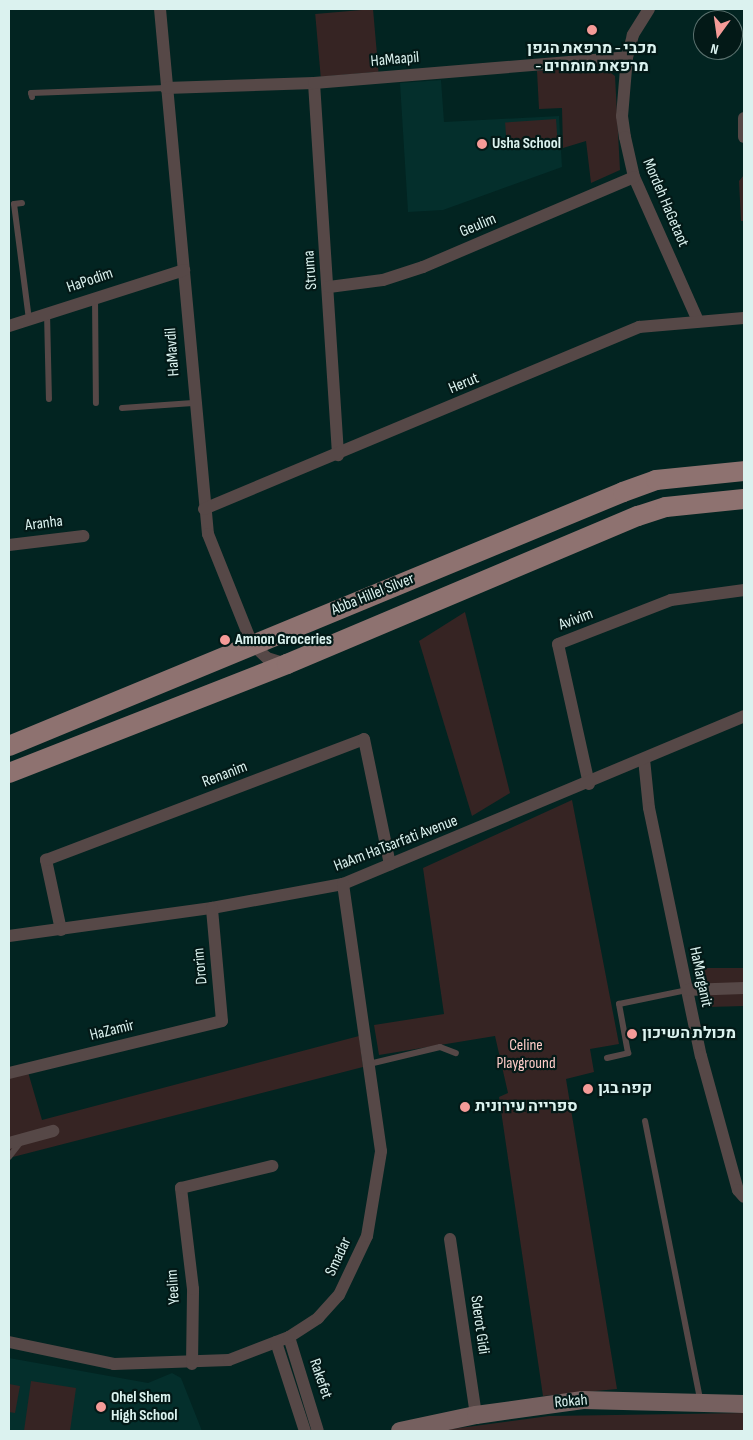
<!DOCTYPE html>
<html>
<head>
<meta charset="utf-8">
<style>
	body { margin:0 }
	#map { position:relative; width:753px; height:1440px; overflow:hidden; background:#022421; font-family:"Sofia Sans Condensed",Heebo,sans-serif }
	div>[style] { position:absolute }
	.built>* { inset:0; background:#042f2c }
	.green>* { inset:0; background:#362423; transform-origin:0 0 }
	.lane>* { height:6px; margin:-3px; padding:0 3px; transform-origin:3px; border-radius:3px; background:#564847 }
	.street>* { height:12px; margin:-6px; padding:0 6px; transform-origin:6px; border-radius:6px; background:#564847 }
	.secondary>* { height:18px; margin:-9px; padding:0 9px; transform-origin:9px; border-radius:9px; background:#76605f }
	.primary>* { height:20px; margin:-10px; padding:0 10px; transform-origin:10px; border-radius:10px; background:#8e7270 }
	.dots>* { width:14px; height:14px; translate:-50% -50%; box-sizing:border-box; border:2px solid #031917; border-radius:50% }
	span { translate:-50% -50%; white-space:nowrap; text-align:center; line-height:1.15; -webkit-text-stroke:4.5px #031917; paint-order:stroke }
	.poi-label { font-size:16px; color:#dbf2ef; font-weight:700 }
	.left { translate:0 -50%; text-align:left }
	.street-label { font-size:16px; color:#dbf2ef }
	.park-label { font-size:16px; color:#fdcbc7 }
	.frame { position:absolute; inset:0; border:10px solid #dbf2ef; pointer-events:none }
	.north { position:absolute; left:693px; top:10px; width:50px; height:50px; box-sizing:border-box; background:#031917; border:1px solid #59706d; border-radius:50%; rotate:194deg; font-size:14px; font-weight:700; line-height:20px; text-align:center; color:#dbf2ef }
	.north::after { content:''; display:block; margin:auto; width:18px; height:22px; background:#f59b98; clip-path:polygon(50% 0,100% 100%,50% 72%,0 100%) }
</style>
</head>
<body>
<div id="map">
	<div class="built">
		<i style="clip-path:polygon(441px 80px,444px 122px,559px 116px,562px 167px,443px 210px,408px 212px,400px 83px)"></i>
		<i style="clip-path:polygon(9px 1358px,148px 1383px,172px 1373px,181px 1378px,202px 1431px,9px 1431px)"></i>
	</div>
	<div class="green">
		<i style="left:373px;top:9px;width:63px;height:58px;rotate:85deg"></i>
		<i style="clip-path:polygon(601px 66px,615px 76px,620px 170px,591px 183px,586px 141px,563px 148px,562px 108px,539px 109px,537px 71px)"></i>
		<i style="left:556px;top:119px;width:27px;height:51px;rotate:86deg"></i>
		<i style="clip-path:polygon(744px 175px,744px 221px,741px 221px,739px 181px)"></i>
		<i style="clip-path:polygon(465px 612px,510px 793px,472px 816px,419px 641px)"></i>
		<i style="clip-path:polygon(572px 800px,619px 1044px,590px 1049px,594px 1072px,566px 1079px,617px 1389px,543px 1396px,499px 1097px,508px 1093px,495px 1036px,379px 1055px,374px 1025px,444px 1014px,423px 868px)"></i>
		<i style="clip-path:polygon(700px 968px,744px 968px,744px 1006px,709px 1007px)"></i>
		<i style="clip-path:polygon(359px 1036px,363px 1067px,9px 1158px,9px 1077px,28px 1072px,42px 1120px)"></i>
		<i style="clip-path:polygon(31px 1381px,76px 1388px,70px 1431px,24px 1431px)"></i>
		<i style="clip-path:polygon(9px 1384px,20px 1386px,15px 1413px,9px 1412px)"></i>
		<i style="clip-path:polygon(744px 1413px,744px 1431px,437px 1431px,549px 1416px)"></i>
	</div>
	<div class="lane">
		<i style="left:32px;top:97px;width:4px;rotate:-104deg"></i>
		<i style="left:31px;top:93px;width:135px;rotate:-2.1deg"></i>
		<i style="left:22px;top:203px;width:8px;rotate:173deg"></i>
		<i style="left:14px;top:204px;width:116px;rotate:82.6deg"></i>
		<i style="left:95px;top:297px;width:106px;rotate:89.5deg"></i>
		<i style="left:47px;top:313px;width:86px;rotate:88.7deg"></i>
		<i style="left:122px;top:408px;width:71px;rotate:-4deg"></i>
		<i style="left:607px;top:1058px;width:22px;rotate:-13deg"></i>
		<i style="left:628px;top:1053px;width:50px;rotate:-100.4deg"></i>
		<i style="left:619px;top:1004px;width:69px;rotate:-11.6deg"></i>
		<i style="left:369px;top:1064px;width:73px;rotate:-13.5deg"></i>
		<i style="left:440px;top:1047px;width:17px;rotate:21deg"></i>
		<i style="left:645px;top:1121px;width:283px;rotate:78.8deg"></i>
		<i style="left:9px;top:1157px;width:23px;rotate:-52deg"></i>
	</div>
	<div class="street">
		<i style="left:160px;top:9px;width:527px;rotate:84.78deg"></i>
		<i style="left:208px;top:534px;width:118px;rotate:68.2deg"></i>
		<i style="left:252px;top:644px;width:21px;rotate:43deg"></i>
		<i style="left:267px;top:658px;width:21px;rotate:17deg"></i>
		<i style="left:649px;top:9px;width:31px;rotate:122deg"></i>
		<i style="left:633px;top:35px;width:23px;rotate:105deg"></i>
		<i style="left:627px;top:57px;width:59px;rotate:94.8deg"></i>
		<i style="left:622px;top:116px;width:21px;rotate:82deg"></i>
		<i style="left:625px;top:137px;width:41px;rotate:77.3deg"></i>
		<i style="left:634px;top:177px;width:158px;rotate:66deg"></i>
		<i style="left:314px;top:83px;width:373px;rotate:86.3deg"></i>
		<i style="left:166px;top:88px;width:148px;rotate:-1.9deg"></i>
		<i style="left:314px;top:83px;width:314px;rotate:-4.7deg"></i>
		<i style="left:744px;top:118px;width:19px;rotate:90deg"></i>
		<i style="left:329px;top:287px;width:54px;rotate:-7.4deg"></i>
		<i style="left:383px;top:280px;width:42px;rotate:-18deg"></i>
		<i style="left:423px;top:267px;width:229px;rotate:-23.1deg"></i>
		<i style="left:9px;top:326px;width:184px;rotate:-17.7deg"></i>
		<i style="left:204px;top:509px;width:472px;rotate:-22.7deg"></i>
		<i style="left:639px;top:327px;width:105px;rotate:-4.9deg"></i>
		<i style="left:9px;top:545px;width:75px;rotate:-6.9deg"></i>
		<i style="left:644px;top:759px;width:49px;rotate:84.2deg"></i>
		<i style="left:649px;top:808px;width:253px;rotate:78.2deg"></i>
		<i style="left:701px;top:1056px;width:139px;rotate:74.6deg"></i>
		<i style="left:738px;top:1190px;width:9px;rotate:49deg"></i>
		<i style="left:589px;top:784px;width:143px;rotate:-102.5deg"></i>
		<i style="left:558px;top:644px;width:121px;rotate:-21.3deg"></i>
		<i style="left:671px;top:600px;width:74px;rotate:-7.8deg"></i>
		<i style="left:61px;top:930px;width:72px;rotate:-102.1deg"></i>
		<i style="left:46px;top:860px;width:340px;rotate:-20.8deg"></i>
		<i style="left:364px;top:739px;width:128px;rotate:78.3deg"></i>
		<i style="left:9px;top:936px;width:205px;rotate:-7.9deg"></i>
		<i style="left:212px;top:908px;width:133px;rotate:-10.4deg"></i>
		<i style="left:343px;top:884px;width:435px;rotate:-22.7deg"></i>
		<i style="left:687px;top:990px;width:57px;rotate:-2deg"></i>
		<i style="left:9px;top:1073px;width:219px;rotate:-13.7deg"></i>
		<i style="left:222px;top:1021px;width:113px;rotate:-95.1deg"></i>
		<i style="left:9px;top:1143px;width:46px;rotate:-15.3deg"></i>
		<i style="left:450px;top:1239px;width:178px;rotate:81.6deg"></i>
		<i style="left:289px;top:1337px;width:98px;rotate:72.9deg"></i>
		<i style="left:9px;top:1342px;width:107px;rotate:11.8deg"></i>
		<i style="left:114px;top:1364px;width:115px;rotate:-2deg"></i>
		<i style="left:229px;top:1360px;width:64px;rotate:-21deg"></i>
		<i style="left:289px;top:1337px;width:35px;rotate:-33deg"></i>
		<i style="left:318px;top:1318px;width:31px;rotate:-48deg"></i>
		<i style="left:339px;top:1295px;width:65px;rotate:-64.6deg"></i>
		<i style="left:367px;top:1236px;width:86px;rotate:-80.6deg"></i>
		<i style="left:381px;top:1151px;width:270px;rotate:-98.1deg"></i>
		<i style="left:276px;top:1342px;width:94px;rotate:72deg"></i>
		<i style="left:192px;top:1364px;width:75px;rotate:-89.2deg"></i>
		<i style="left:193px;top:1289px;width:102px;rotate:-96.8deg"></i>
		<i style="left:181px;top:1188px;width:94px;rotate:-13.6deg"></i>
	</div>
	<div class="secondary">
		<i style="left:400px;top:1431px;width:78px;rotate:-11.9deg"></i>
		<i style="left:476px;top:1415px;width:108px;rotate:-8deg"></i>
		<i style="left:583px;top:1400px;width:161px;rotate:1.4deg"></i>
	</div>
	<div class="primary">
		<i style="left:9px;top:746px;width:664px;rotate:-22.47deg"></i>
		<i style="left:623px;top:492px;width:35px;rotate:-20deg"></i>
		<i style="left:656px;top:480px;width:88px;rotate:-5.8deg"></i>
		<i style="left:9px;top:773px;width:299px;rotate:-21.4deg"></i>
		<i style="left:287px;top:664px;width:381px;rotate:-22.9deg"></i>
		<i style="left:638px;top:516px;width:29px;rotate:-18deg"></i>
		<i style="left:666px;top:507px;width:78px;rotate:-5.9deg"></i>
	</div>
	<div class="dots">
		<i style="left:592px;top:30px;background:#f59b98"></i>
		<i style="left:482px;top:144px;background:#f59b98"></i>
		<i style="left:225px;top:640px;background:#f59b98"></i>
		<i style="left:632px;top:1034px;background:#f59b98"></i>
		<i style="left:588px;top:1089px;background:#f59b98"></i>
		<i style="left:465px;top:1107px;background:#f59b98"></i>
		<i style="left:101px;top:1407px;background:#f59b98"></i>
	</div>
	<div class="poi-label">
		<span style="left:592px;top:58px">מכבי - מרפאת הגפן<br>- מרפאת מומחים</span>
		<span class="left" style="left:492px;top:144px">Usha School</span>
		<span class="left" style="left:235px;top:640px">Amnon Groceries</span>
		<span class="left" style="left:642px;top:1034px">מכולת השיכון</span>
		<span class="left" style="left:598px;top:1089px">קפה בגן</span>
		<span class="left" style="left:475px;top:1107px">ספרייה עירונית</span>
		<span class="left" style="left:111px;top:1407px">Ohel Shem<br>High School</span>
	</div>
	<div class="street-label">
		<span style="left:395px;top:60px;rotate:-5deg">HaMaapil</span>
		<span style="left:665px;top:203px;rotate:67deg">Mordeh HaGetaot</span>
		<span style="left:478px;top:226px;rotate:-23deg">Geulim</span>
		<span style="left:311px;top:270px;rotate:-94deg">Struma</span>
		<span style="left:90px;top:281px;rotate:-19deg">HaPodim</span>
		<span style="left:173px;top:352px;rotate:-94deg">HaMavdil</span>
		<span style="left:464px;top:384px;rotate:-23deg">Herut</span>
		<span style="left:44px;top:524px;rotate:-7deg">Aranha</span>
		<span style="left:373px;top:595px;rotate:-22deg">Abba Hillel Silver</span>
		<span style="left:576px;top:620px;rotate:-21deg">Avivim</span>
		<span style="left:225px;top:775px;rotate:-21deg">Renanim</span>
		<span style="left:396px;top:844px;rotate:-21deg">HaAm HaTsarfati Avenue</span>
		<span style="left:201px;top:966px;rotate:-95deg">Drorim</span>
		<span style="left:700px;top:977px;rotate:78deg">HaMarganit</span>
		<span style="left:112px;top:1031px;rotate:-14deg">HaZamir</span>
		<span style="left:339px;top:1257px;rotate:-65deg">Smadar</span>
		<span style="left:174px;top:1287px;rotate:-94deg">Yeelim</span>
		<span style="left:479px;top:1325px;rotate:82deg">Sderot Gidi</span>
		<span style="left:320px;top:1379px;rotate:71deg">Rakefet</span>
		<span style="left:571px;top:1402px;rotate:-5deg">Rokah</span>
	</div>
	<div class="park-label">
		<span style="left:526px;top:1055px">Celine<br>Playground</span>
	</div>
	<div class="frame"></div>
	<div class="north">N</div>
</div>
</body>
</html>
